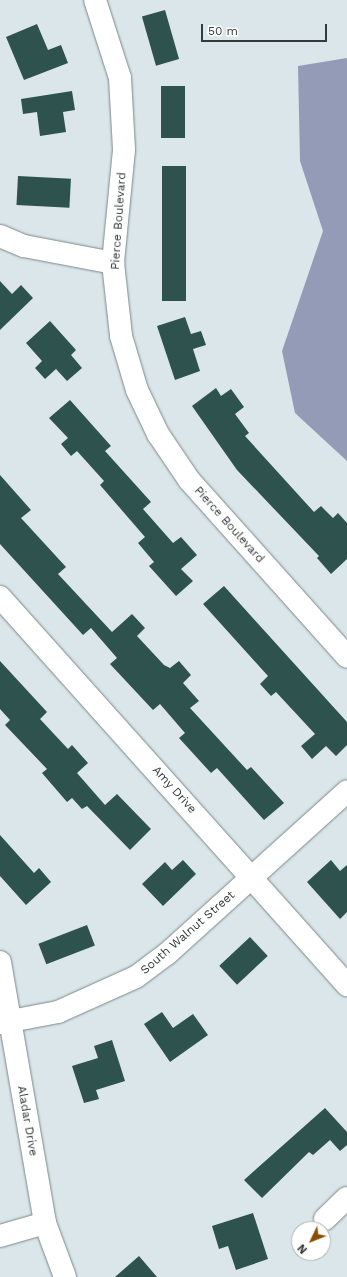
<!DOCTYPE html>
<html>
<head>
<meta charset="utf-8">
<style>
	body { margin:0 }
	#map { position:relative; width:347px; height:1277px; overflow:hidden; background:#dae6e9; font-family:"Work Sans",sans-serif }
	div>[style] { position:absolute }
	.water>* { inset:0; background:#949bb7 }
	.building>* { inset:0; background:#2e524d; transform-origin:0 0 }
	.roads { filter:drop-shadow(0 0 1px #7c878a) drop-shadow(0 0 1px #7c878a) }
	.minor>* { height:22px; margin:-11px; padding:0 11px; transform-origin:11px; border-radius:11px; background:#fff }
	span { translate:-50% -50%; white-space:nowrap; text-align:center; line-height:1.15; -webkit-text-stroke:4px #fff; paint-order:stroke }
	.street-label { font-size:12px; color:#353a3b }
	.north { position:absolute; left:291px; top:1221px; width:40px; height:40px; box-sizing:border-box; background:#fff; border:1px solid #aeb0b1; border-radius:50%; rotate:227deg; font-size:11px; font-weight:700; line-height:16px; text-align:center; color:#353a3b }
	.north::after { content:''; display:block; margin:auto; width:14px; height:18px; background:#874f01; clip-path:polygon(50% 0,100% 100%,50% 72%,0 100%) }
	.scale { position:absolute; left:201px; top:24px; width:126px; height:18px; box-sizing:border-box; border:2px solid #353a3b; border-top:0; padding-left:5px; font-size:12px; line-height:14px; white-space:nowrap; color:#353a3b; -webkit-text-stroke:3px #fff; paint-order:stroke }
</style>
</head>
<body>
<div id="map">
	<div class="water">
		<i style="clip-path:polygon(347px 58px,347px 461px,295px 413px,282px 351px,323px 231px,300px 161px,298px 66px)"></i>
	</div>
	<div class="building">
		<i style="left:165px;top:10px;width:51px;height:24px;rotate:74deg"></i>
		<i style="clip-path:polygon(37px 24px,48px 50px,61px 45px,68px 63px,24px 80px,6px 37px)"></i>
		<i style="left:161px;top:86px;width:24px;height:52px"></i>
		<i style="clip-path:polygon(72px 91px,75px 110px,63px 112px,66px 132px,40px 136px,37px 112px,23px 114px,21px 99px)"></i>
		<i style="left:162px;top:166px;width:24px;height:135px"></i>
		<i style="left:18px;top:176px;width:53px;height:29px;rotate:3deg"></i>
		<i style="clip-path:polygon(0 281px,12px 294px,21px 285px,33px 298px,0 330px)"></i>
		<i style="clip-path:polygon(185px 317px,191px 334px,201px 331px,206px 345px,193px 349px,200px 371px,175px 380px,157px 326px)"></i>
		<i style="clip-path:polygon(50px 321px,76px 350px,71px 355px,82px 368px,67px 381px,56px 369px,45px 379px,35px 368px,42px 361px,26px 343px)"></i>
		<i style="clip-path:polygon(216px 388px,221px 396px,231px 389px,244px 407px,235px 414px,249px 433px,245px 436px,314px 512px,321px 506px,333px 518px,338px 513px,347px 523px,347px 559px,331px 574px,317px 558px,319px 556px,237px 470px,192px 406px)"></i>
		<i style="clip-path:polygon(70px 400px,111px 446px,105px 451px,151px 502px,143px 509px,173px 543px,181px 537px,197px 555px,181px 569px,193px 581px,176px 596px,149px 566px,154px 562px,138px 543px,145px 537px,100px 485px,104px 481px,77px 451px,71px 456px,61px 444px,68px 438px,49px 418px)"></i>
		<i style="clip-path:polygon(0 475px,31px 510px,21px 518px,66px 567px,58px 574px,112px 632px,132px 614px,145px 628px,137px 636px,164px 665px,170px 668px,179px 661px,191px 675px,183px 683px,199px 701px,190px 708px,247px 770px,251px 767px,284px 803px,264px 820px,217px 768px,211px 773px,179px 738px,185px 733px,160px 704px,153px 710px,110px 664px,117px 658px,91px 628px,83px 635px,0 544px)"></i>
		<i style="clip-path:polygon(224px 586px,347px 722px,347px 745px,336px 756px,326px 746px,312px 759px,301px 746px,315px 734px,276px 692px,271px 696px,260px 684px,268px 676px,203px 604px)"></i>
		<i style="clip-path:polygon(0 661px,47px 712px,40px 719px,68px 749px,72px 745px,88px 763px,77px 773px,105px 805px,117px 794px,151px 829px,130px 850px,87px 806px,82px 809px,72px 798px,67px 802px,42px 773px,47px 769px,5px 725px,10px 720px,0 709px)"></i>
		<i style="clip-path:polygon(0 835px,34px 873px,39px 868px,51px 882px,26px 905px,0 876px)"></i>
		<i style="clip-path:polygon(183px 860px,196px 874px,163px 906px,142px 884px,165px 862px,172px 870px)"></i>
		<i style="clip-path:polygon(331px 860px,340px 871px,347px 865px,347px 912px,340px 919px,307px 882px)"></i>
		<i style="left:87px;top:925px;width:22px;height:52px;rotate:69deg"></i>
		<i style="left:250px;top:937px;width:26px;height:42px;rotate:47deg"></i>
		<i style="clip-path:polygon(162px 1012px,173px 1028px,193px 1014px,208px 1035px,170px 1062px,144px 1024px)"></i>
		<i style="clip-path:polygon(112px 1040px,125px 1081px,96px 1090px,99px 1099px,84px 1103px,72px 1066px,98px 1058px,94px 1046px)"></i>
		<i style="clip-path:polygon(325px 1108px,347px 1132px,347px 1145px,340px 1151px,330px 1140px,313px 1155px,309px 1152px,262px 1198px,244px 1180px)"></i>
		<i style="clip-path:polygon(253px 1213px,268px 1259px,236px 1270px,228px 1246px,219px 1249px,212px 1226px)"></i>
		<i style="clip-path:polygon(139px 1256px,157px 1277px,115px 1277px)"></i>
	</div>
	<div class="roads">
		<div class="minor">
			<i style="left:95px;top:0;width:82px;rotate:72.2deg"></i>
			<i style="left:120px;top:78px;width:72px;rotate:86.8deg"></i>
			<i style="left:124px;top:150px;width:114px;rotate:95.6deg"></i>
			<i style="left:113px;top:263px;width:73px;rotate:83.7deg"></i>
			<i style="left:121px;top:336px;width:56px;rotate:73.5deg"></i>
			<i style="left:137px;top:390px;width:49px;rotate:64.5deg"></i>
			<i style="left:158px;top:434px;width:55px;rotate:56deg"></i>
			<i style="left:189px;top:480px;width:237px;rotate:48.2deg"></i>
			<i style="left:0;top:236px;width:26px;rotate:23deg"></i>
			<i style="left:24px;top:246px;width:91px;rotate:10.8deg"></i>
			<i style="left:0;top:597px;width:521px;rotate:48.19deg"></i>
			<i style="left:0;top:962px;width:265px;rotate:80.2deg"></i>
			<i style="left:45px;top:1223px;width:58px;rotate:69.7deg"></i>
			<i style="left:0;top:1023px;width:59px;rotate:-10.7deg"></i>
			<i style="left:58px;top:1012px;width:85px;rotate:-24.2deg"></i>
			<i style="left:136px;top:977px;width:40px;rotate:-37deg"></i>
			<i style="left:168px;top:953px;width:241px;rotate:-42.1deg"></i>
			<i style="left:325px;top:1219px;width:30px;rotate:-44deg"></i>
			<i style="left:0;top:1236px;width:47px;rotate:-16.1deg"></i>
		</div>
	</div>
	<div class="street-label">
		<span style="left:119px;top:221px;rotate:-86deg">Pierce Boulevard</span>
		<span style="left:229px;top:525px;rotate:48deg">Pierce Boulevard</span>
		<span style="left:174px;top:790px;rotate:48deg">Amy Drive</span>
		<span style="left:188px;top:933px;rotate:-41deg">South Walnut Street</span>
		<span style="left:27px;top:1121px;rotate:80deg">Aladar Drive</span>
	</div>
	<div class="north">N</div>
	<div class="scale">50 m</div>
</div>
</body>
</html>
